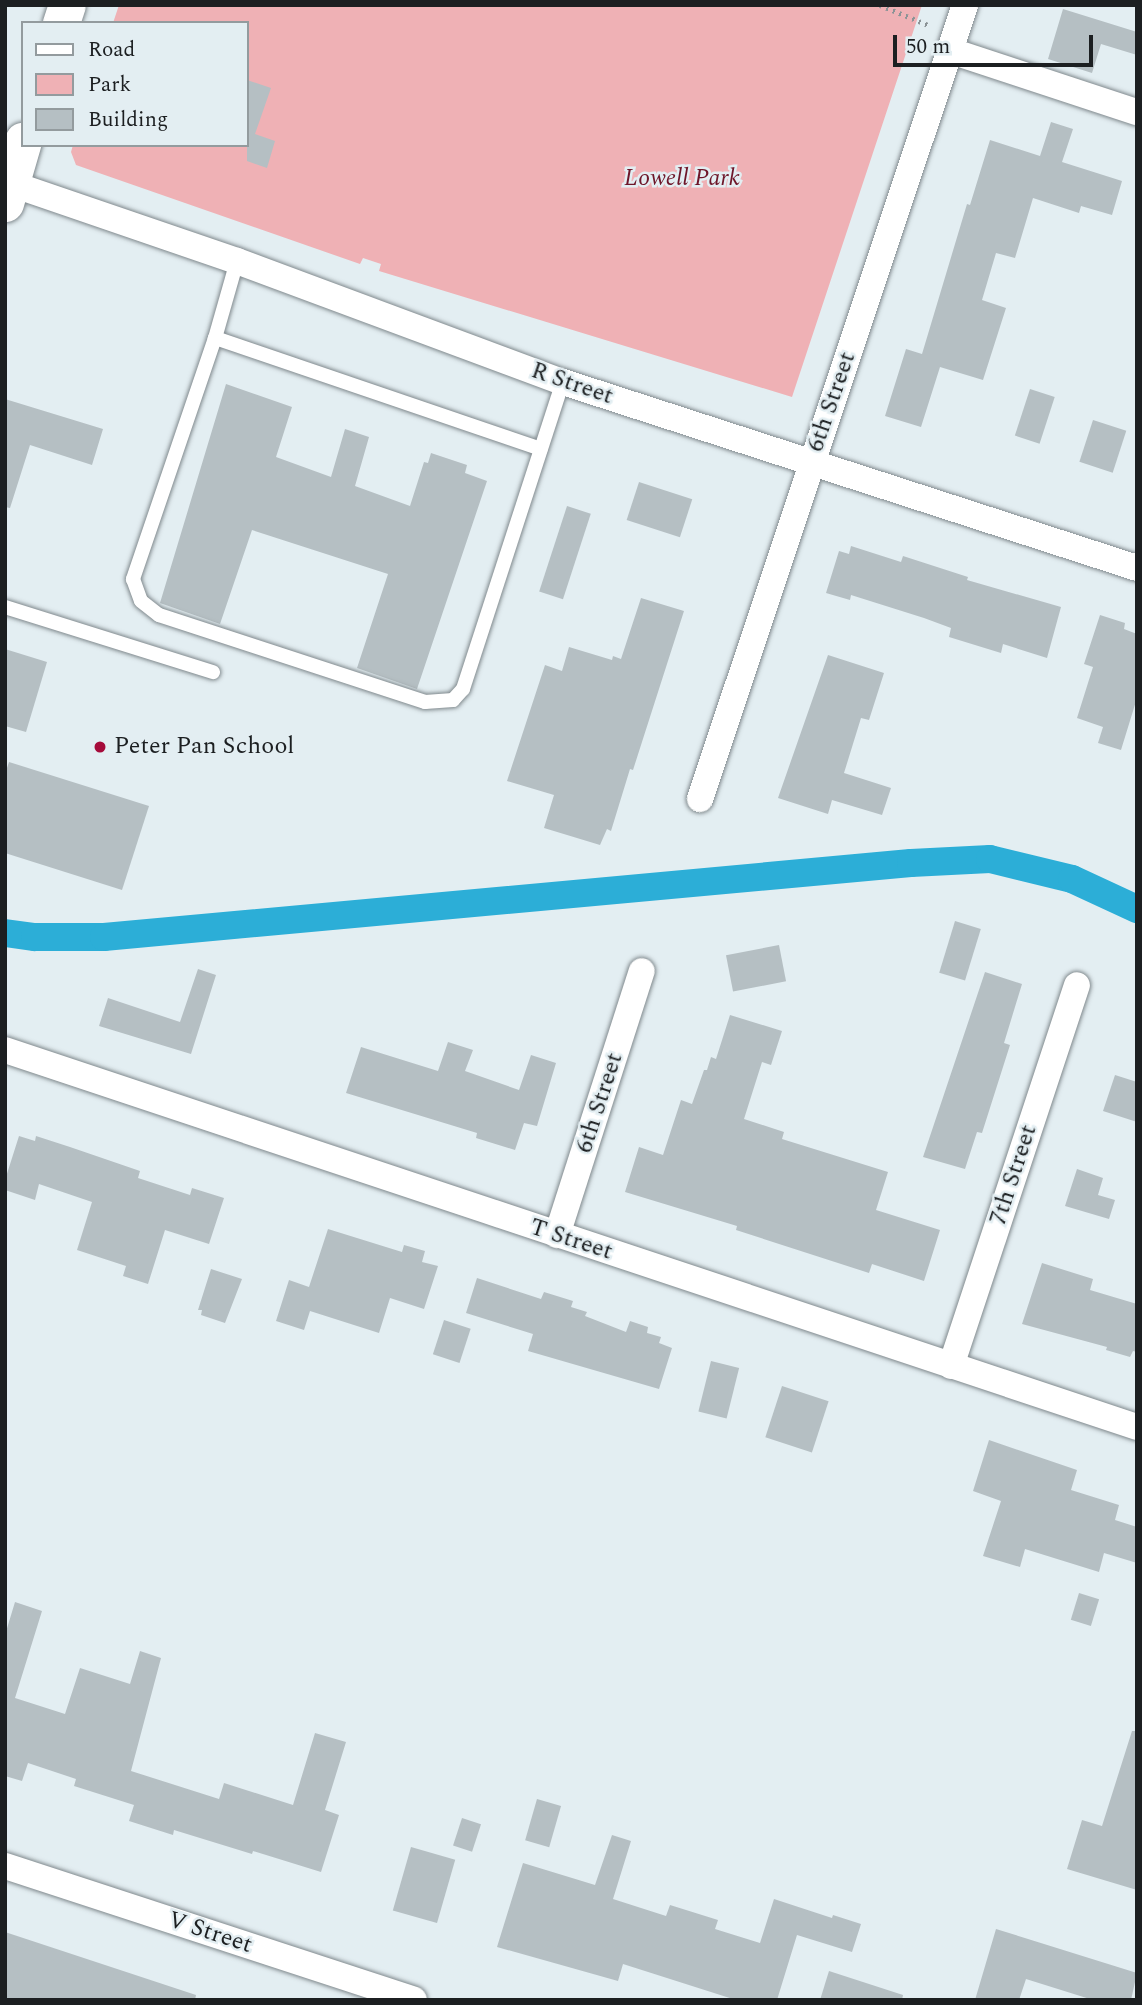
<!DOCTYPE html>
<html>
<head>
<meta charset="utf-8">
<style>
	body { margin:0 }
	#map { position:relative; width:1142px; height:2005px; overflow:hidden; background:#e3eef2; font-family:Spectral,serif }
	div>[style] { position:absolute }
	.green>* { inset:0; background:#efb1b5 }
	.canal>* { height:28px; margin:-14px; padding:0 14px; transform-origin:14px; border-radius:14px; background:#2caed7 }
	.building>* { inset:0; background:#b5bfc3; transform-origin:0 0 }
	.path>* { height:4.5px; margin-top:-2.25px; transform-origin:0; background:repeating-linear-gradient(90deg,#8b9396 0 2px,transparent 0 7px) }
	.roads { filter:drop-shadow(0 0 2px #80898d) drop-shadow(0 0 2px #80898d) }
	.lane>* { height:14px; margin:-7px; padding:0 7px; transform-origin:7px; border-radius:7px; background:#fff }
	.street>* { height:26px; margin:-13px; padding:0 13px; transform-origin:13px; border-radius:13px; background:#fff }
	.secondary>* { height:37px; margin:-18.5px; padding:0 18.5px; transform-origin:18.5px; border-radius:18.5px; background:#fff }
	.dots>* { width:19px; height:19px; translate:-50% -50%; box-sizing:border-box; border:4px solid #e3eef2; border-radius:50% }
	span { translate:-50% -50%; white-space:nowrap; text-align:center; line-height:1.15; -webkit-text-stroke:5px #e3eef2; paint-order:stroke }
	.park-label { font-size:24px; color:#6e1629; font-style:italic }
	.street-label { font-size:24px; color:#1c1f21 }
	.poi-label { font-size:24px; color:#1c1f21 }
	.left { translate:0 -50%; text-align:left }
	.frame { position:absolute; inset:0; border:7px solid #1c1f21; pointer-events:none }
	.legend { position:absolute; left:21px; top:21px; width:228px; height:126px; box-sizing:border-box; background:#e3eef2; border:2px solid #939b9e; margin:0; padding:9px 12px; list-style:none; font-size:21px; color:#1c1f21 }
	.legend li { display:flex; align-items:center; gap:14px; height:35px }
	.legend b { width:35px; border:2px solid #939b9e }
	.scale { position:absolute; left:893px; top:35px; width:200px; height:32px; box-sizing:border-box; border:4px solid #1c1f21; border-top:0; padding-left:9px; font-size:21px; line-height:24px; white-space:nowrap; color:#1c1f21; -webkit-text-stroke:5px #e3eef2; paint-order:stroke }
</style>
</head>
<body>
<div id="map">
	<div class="green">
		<i style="clip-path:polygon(119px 5px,922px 5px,792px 397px,379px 271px,381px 264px,363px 258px,360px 264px,76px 165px,71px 152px,73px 145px,247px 145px,247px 23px,113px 23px)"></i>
	</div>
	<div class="canal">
		<i style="left:5px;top:933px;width:30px;rotate:8deg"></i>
		<i style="left:35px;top:937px;width:69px"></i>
		<i style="left:104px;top:937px;width:810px;rotate:-5.24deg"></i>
		<i style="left:911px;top:863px;width:79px;rotate:-2.9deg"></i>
		<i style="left:990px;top:859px;width:84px;rotate:13.7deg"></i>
		<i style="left:1072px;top:879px;width:72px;rotate:24.8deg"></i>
	</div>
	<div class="building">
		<i style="clip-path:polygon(1063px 9px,1137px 32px,1137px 55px,1101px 44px,1092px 73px,1048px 59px)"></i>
		<i style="clip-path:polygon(247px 80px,271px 88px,255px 134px,275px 141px,267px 168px,247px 161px)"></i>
		<i style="clip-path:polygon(1051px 122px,1073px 129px,1062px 162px,1122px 181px,1112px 215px,1081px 206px,1079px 213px,1033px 198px,1015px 258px,996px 253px,982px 300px,1006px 308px,983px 380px,940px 367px,921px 427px,885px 416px,906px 349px,922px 354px,967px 204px,970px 205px,990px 140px,1040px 156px)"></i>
		<i style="clip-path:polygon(226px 384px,292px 407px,276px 457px,331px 477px,345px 429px,369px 437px,355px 486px,410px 506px,424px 462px,428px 463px,431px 453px,467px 465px,465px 473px,487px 481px,417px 689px,357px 668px,388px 574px,252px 530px,220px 624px,160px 603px)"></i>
		<i style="left:1030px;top:389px;width:26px;height:49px;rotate:18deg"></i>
		<i style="clip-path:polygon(5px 399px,103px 429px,92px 465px,30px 445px,10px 508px,5px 507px)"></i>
		<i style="left:1093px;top:420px;width:35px;height:44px;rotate:18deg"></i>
		<i style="left:639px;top:482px;width:56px;height:40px;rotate:18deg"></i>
		<i style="left:567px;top:506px;width:25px;height:90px;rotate:18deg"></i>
		<i style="clip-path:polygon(851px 546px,901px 562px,903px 556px,968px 577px,967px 580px,1061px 607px,1047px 658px,1003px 644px,1001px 653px,949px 637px,951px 628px,924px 618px,851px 595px,850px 600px,826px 593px,839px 551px,849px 554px)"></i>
		<i style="clip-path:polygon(641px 598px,684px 611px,633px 770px,630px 769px,611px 831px,607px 829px,600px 845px,544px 828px,554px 795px,507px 781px,545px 665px,562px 671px,569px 647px,612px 660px,613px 656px,621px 659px)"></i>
		<i style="clip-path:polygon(1100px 615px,1125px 623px,1124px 629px,1137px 634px,1137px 698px,1121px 750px,1098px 743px,1103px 727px,1077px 718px,1093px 667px,1084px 664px)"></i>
		<i style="clip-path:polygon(5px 649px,47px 662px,26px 732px,5px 726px)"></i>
		<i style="clip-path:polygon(828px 655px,884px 673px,869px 720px,861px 718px,844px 773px,891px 788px,882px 815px,832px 800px,828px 814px,778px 798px)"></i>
		<i style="clip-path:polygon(9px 762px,149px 806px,122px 890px,5px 853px,5px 774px)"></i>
		<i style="left:955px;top:921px;width:27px;height:54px;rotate:17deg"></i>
		<i style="left:779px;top:945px;width:37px;height:54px;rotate:79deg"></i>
		<i style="clip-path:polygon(198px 969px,216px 975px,191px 1054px,99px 1026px,108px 998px,180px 1022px)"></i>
		<i style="clip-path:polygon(985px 972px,1022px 984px,1004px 1043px,1010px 1045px,982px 1133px,977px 1132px,965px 1169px,923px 1157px)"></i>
		<i style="clip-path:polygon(730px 1015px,782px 1031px,771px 1065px,762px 1062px,744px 1119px,784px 1132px,782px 1139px,888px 1172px,876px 1210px,940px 1230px,924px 1281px,872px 1264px,869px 1273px,736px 1230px,737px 1226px,625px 1192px,639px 1147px,663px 1155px,681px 1100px,692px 1104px,704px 1070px,707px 1070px,711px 1057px,716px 1059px)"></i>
		<i style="clip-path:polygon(448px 1042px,473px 1050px,465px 1071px,519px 1090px,531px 1055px,556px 1063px,537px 1126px,524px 1123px,515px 1150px,476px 1138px,477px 1133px,346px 1093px,361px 1047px,438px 1071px)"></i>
		<i style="clip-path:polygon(1115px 1075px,1137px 1082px,1137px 1122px,1103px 1111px)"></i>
		<i style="clip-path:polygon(19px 1136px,35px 1141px,36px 1136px,70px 1147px,140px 1171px,138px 1178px,190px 1195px,192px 1188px,224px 1198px,209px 1244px,165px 1230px,148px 1284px,123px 1276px,126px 1266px,77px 1250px,92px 1202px,39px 1184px,35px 1200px,5px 1190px,5px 1180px)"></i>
		<i style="clip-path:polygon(1077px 1169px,1103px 1178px,1098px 1195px,1115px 1200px,1109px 1219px,1065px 1206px)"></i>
		<i style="clip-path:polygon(328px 1229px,402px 1252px,404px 1245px,425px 1251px,422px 1262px,438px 1266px,424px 1309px,390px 1298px,379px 1333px,310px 1311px,304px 1330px,276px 1321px,289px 1280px,309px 1287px)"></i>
		<i style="clip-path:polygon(1042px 1263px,1093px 1279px,1090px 1290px,1137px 1304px,1137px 1352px,1133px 1351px,1130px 1357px,1106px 1350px,1107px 1347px,1022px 1324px)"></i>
		<i style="clip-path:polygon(211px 1269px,242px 1279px,225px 1323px,201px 1315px,202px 1310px,198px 1310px)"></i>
		<i style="clip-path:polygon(477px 1278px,541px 1299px,544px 1292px,573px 1301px,571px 1307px,587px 1312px,585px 1316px,626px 1332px,630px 1321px,648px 1327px,647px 1333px,661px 1337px,659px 1343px,672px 1348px,659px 1389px,528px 1351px,533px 1334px,466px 1313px)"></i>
		<i style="left:444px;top:1320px;width:28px;height:36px;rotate:18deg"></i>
		<i style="left:711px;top:1361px;width:29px;height:52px;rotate:14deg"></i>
		<i style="left:782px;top:1386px;width:49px;height:54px;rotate:18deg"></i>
		<i style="clip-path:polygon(989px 1440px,1077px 1470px,1071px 1490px,1119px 1505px,1115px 1520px,1137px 1527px,1137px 1563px,1104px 1553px,1099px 1572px,1025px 1549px,1020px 1567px,983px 1556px,1001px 1501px,973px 1491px)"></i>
		<i style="left:1079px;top:1593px;width:21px;height:28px;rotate:17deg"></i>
		<i style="clip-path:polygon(15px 1602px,42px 1611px,15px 1698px,65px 1714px,80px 1668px,130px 1684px,140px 1651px,161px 1658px,131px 1771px,219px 1799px,224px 1783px,293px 1805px,315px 1733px,346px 1742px,325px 1810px,339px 1815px,321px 1872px,253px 1851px,252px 1854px,174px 1830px,173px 1835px,129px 1821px,134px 1805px,74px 1786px,76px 1779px,28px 1763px,22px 1781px,5px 1776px,5px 1635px)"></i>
		<i style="clip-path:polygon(1132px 1731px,1137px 1731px,1137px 1890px,1067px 1869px,1082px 1820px,1102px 1826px)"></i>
		<i style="left:537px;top:1799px;width:25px;height:43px;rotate:16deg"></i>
		<i style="left:462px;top:1818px;width:20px;height:29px;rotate:18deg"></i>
		<i style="clip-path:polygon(612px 1835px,631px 1841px,613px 1899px,666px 1916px,670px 1905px,718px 1920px,715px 1929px,760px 1943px,774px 1899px,832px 1918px,833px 1915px,861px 1924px,852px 1952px,797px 1935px,777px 2000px,736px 2000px,623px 1964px,618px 1981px,497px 1947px,523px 1863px,595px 1885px)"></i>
		<i style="left:411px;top:1847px;width:46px;height:66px;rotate:16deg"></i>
		<i style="clip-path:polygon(996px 1929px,1137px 1973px,1131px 2000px,1093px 2000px,1026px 1979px,1019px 2000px,975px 2000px)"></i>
		<i style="clip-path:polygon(5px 1932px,196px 1995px,195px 2000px,5px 2000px)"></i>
		<i style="clip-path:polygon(829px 1971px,903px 1995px,902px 2000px,820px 2000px)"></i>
	</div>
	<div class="path">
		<i style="left:880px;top:5px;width:55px;rotate:22.4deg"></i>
	</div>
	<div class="roads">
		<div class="lane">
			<i style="left:237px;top:261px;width:80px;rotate:105.9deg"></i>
			<i style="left:215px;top:338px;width:255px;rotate:108.8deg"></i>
			<i style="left:133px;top:579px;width:23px;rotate:70deg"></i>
			<i style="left:141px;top:601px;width:23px;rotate:38deg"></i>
			<i style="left:159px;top:615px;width:280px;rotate:18.1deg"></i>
			<i style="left:425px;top:702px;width:28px;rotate:-4deg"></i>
			<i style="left:453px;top:700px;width:15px;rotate:-48deg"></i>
			<i style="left:463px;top:689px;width:323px;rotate:-72deg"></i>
			<i style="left:215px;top:338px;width:344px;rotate:18.8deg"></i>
			<i style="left:5px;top:607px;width:218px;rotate:17.4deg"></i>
		</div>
		<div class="street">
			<i style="left:951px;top:51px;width:196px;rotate:18.2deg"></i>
			<i style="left:12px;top:184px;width:238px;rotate:18.9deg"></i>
			<i style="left:237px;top:261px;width:348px;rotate:20.4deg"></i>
			<i style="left:563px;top:382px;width:603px;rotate:17.95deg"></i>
			<i style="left:700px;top:799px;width:837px;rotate:-71.54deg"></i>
			<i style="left:5px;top:1050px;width:1193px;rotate:18.42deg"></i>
			<i style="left:557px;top:1235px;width:277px;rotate:-72.2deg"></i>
			<i style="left:951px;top:1366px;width:401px;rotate:-71.7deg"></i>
			<i style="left:5px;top:1866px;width:430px;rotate:18.1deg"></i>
		</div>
		<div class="secondary">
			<i style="left:61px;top:23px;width:19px;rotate:-72deg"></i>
			<i style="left:5px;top:203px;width:65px;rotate:-73.8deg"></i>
		</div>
	</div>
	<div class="dots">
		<i style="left:100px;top:747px;background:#a50b3a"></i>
	</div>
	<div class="park-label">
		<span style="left:682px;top:179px">Lowell Park</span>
	</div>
	<div class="street-label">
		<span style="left:572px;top:384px;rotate:19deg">R Street</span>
		<span style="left:832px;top:402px;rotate:-71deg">6th Street</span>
		<span style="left:600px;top:1103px;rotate:-72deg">6th Street</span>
		<span style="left:1014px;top:1175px;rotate:-72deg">7th Street</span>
		<span style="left:571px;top:1240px;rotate:18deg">T Street</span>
		<span style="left:210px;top:1933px;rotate:18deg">V Street</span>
	</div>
	<div class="poi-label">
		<span class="left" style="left:114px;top:747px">Peter Pan School</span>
	</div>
	<div class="frame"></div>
	<ul class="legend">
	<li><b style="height:9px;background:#fff"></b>Road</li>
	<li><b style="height:19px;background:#efb1b5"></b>Park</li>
	<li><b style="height:19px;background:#b5bfc3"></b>Building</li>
	</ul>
	<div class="scale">50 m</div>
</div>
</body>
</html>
